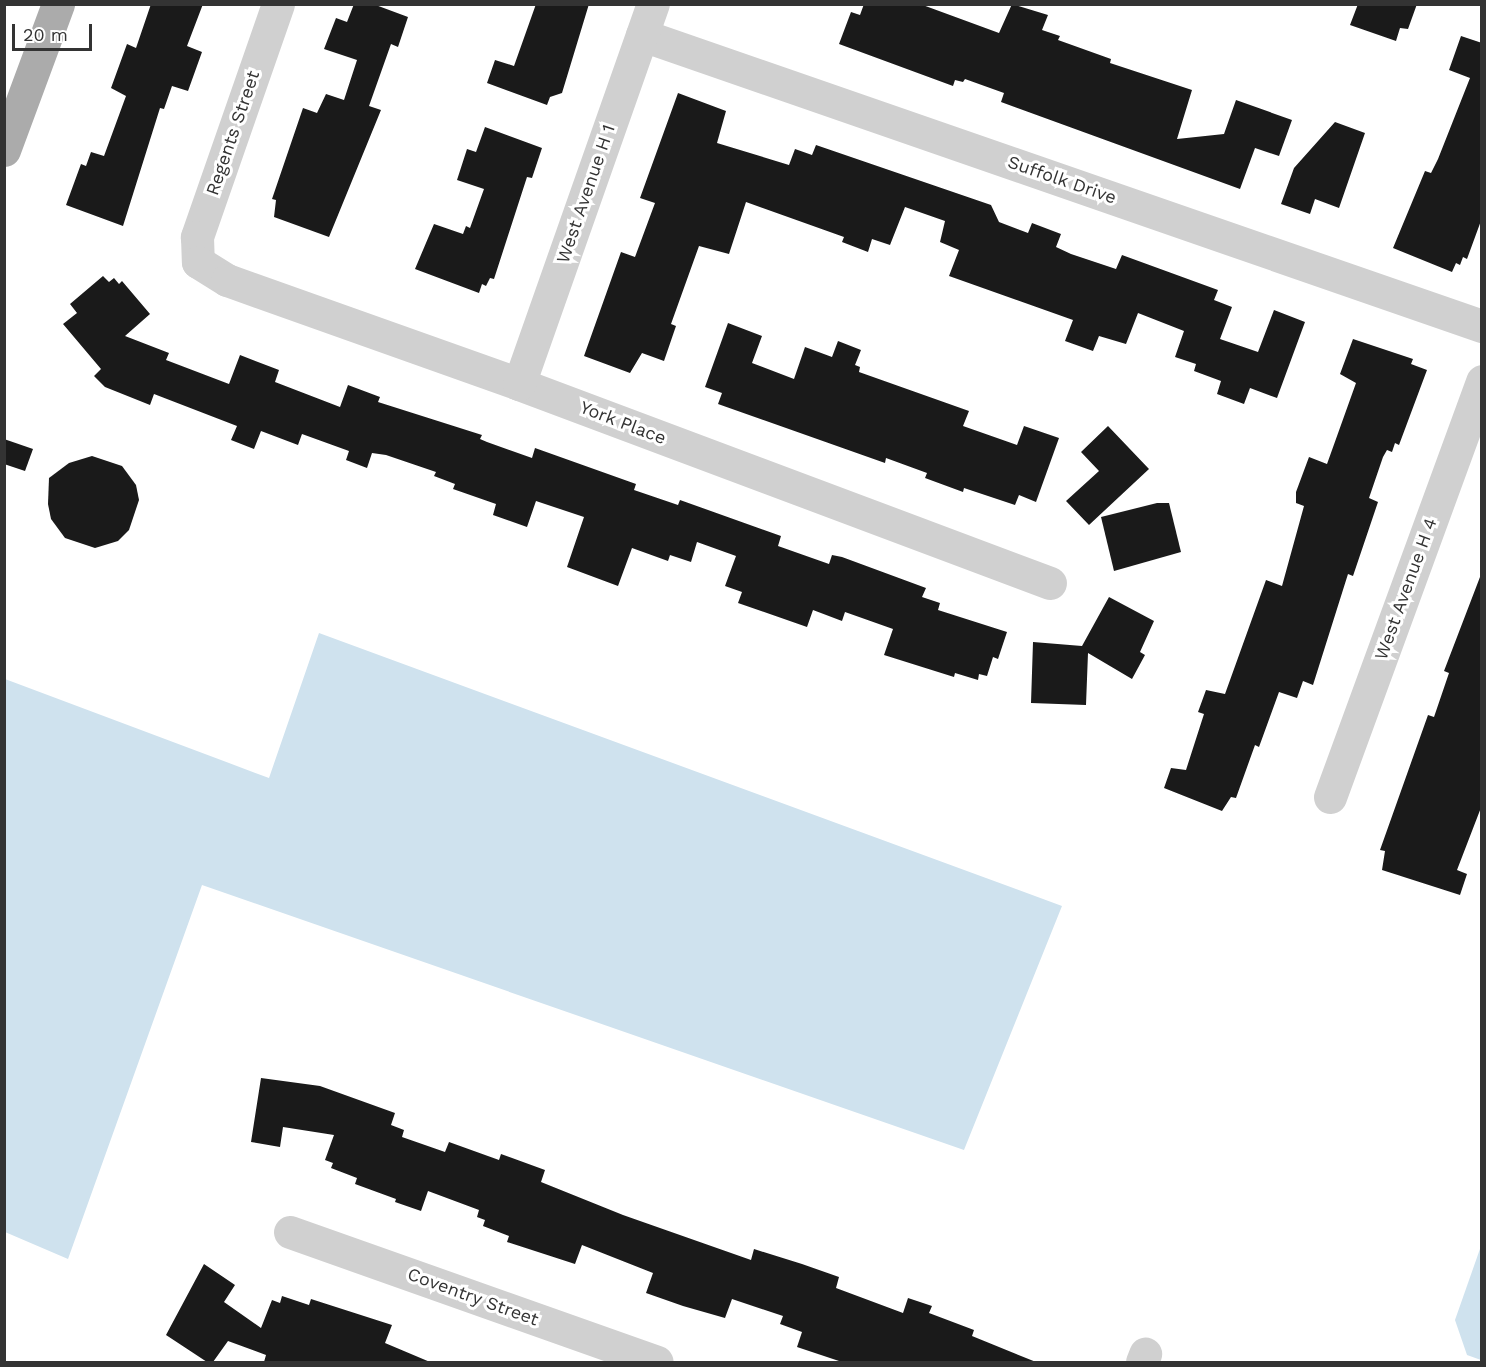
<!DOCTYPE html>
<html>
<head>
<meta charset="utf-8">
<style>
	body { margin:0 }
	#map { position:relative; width:1486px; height:1367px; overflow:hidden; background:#fff; font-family:"Work Sans",sans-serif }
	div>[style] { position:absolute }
	.water>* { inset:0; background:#cfe2ee }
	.building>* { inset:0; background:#1a1a1a }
	.minor>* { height:33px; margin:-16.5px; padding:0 16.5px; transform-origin:16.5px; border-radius:16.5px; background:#d0d0d0 }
	.major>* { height:33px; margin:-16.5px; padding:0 16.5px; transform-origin:16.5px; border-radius:16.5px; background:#ababab }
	span { translate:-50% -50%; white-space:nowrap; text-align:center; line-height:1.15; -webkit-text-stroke:6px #fff; paint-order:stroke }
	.street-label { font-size:18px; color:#333 }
	.frame { position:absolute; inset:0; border:6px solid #333; pointer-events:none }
	.scale { position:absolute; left:12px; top:24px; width:80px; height:27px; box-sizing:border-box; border:3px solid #333; border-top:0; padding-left:8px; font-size:18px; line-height:21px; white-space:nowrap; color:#333; -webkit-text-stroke:4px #fff; paint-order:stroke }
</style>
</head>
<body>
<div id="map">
	<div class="water">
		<i style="clip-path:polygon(319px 633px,1062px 906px,964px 1150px,202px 885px,68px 1259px,5px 1232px,5px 679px,269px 778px)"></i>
		<i style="clip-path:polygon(1481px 1246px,1482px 1360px,1481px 1360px,1467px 1355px,1455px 1320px)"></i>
	</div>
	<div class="building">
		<i style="clip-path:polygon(151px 4px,203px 4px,187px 46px,202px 52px,188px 91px,172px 86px,164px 109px,160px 108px,123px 226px,66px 205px,81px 164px,86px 166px,91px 152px,104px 156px,126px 96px,111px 88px,127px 44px,136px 48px)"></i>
		<i style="clip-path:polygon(354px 4px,373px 4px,408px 17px,398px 47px,391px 44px,369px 106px,381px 110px,329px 237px,274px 217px,276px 200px,272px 199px,303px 108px,317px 113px,326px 94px,344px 100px,357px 60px,324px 49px,336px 18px,347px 22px)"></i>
		<i style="clip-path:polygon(536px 4px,589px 4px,562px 93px,550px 97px,547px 105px,487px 83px,495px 60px,514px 66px)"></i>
		<i style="clip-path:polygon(864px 4px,920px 4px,999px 33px,1012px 4px,1048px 15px,1042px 30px,1060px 36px,1058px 40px,1111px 59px,1110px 63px,1192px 90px,1177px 139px,1224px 134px,1236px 100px,1292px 120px,1279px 156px,1255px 148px,1240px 189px,1001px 102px,1004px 93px,965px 79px,963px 82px,955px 80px,953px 86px,839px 44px,851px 12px,860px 15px)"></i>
		<i style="clip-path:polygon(1358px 4px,1417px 4px,1408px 29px,1400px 28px,1396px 41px,1350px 25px)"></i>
		<i style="clip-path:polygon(1461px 36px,1482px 43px,1482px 218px,1467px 259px,1463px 257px,1460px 265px,1456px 263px,1452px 272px,1393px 248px,1425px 171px,1431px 173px,1438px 159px,1470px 78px,1449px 70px)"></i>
		<i style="clip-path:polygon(678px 93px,726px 111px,717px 143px,789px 165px,795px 149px,812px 155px,816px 145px,991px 205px,999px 222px,1028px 233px,1032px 223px,1061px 234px,1056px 247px,1071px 254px,1116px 269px,1122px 255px,1218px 290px,1214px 300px,1232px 307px,1220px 339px,1258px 352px,1274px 310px,1305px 322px,1277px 398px,1250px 388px,1244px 404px,1217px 394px,1221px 381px,1194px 371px,1196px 364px,1175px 357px,1184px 331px,1138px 313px,1126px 344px,1099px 336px,1093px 351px,1065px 341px,1073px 320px,949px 276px,959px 250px,940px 242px,945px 221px,905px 207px,890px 245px,872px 239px,868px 252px,842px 242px,844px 237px,746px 202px,729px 254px,699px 246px,671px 324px,676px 326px,664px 361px,642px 353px,630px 373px,584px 356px,621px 252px,635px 257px,655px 203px,640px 198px)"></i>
		<i style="clip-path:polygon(1335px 122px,1365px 133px,1339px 208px,1315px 199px,1310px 214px,1281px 204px,1294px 168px)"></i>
		<i style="clip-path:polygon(485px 127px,542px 148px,532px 178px,527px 177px,494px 279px,490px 278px,486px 286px,482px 284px,479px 293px,415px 269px,434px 224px,463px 234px,466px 226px,470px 228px,484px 189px,457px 180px,467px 149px,476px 152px)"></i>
		<i style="clip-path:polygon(103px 276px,109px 282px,114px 278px,119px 284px,122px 281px,150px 314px,125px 336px,169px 353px,166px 360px,229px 384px,240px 355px,279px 370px,275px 382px,340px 407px,348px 385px,380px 397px,378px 402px,482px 435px,480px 439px,487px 442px,532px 458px,535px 448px,636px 484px,634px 490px,678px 505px,680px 500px,781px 536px,778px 546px,829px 564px,832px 555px,842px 557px,926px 588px,922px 597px,940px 603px,938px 610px,1007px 632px,998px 659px,993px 657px,987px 676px,979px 674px,978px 680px,955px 673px,954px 677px,884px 655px,893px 629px,845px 612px,842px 621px,813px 610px,807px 627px,738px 603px,742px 592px,725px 586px,736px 556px,697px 542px,691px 562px,670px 555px,668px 561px,632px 548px,618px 586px,567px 567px,584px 517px,536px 501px,527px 527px,493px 515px,496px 504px,453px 489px,455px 484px,434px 476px,436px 472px,386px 455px,372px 453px,367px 468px,346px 460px,349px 451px,302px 434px,298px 445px,261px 431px,254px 449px,231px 440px,237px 426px,154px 394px,150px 405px,105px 387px,94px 376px,101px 369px,63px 324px,77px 313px,70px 304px)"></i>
		<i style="clip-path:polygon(728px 323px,762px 336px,752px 363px,794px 379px,805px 347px,832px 357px,838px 341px,861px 350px,855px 365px,860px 367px,859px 372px,969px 411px,963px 426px,1017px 445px,1024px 426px,1059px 438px,1036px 502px,1019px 495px,1015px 505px,964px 488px,963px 492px,925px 478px,927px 473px,886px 458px,885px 463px,718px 404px,722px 393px,705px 387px)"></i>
		<i style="clip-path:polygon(1353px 339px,1413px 359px,1411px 364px,1427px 370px,1399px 445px,1395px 443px,1392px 452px,1387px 450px,1383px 457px,1369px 498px,1378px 502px,1353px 576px,1348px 574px,1313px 685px,1303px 681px,1297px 698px,1279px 692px,1259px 747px,1255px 745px,1236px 798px,1231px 797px,1222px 811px,1164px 788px,1171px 768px,1186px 770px,1204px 714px,1198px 712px,1206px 690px,1225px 694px,1266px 580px,1282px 586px,1304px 506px,1296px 503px,1296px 492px,1309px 457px,1327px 464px,1356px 383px,1340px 374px)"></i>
		<i style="clip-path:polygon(1108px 426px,1149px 469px,1089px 525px,1066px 501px,1099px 471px,1081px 452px)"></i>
		<i style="clip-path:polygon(4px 439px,33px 449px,25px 471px,4px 464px)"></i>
		<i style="clip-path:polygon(92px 456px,122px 466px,136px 485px,139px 500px,129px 530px,118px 541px,95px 548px,65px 538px,51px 519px,48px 504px,49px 478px,69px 463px)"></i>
		<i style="clip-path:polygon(1157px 503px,1169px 503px,1181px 552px,1114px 571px,1101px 517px)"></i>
		<i style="clip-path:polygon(1480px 577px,1482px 805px,1457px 870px,1467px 874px,1460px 895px,1382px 870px,1385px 851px,1380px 850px,1428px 715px,1434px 717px,1449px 673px,1444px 671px)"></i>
		<i style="clip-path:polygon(1109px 597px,1154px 621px,1140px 652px,1145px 655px,1132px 679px,1088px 653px,1086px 705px,1031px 703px,1033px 642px,1082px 646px)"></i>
		<i style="clip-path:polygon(261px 1078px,320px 1086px,395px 1113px,391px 1125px,404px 1130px,402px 1137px,445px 1152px,449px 1142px,499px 1160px,501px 1154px,545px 1170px,541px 1182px,623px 1215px,751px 1260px,754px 1249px,802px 1264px,839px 1277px,836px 1288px,903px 1313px,908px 1298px,932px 1306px,929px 1313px,974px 1330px,972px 1336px,1036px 1362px,842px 1362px,797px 1347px,802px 1332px,780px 1324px,783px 1316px,732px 1299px,725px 1318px,683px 1306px,646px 1293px,653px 1273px,582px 1245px,575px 1264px,507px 1242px,509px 1236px,483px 1226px,485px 1220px,477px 1217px,479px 1210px,428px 1191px,421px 1211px,395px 1202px,396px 1199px,355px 1184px,357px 1178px,331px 1168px,333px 1163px,325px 1160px,334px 1135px,283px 1127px,280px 1147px,251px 1142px)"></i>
		<i style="clip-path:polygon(204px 1264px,235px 1285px,224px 1302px,261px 1328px,272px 1300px,280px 1303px,282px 1296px,309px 1305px,311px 1299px,392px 1325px,385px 1343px,430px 1362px,264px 1362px,266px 1355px,228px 1341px,213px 1362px,207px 1362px,166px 1335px)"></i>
	</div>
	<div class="minor">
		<i style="left:278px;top:4px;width:247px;rotate:109.2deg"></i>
		<i style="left:197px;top:237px;width:25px;rotate:88deg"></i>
		<i style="left:198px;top:262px;width:34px;rotate:32deg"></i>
		<i style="left:227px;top:280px;width:310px;rotate:19.6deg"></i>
		<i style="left:519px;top:384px;width:567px;rotate:20.54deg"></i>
		<i style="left:642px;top:35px;width:889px;rotate:19.11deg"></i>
		<i style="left:519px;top:384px;width:403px;rotate:-70.6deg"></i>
		<i style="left:1330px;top:797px;width:443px;rotate:-69.9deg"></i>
		<i style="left:290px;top:1232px;width:389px;rotate:19.5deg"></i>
		<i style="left:1142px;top:1362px;width:9px;rotate:-69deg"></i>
	</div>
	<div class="major">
		<i style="left:4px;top:150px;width:156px;rotate:-69.7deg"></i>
	</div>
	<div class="street-label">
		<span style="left:233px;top:133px;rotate:-71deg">Regents Street</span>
		<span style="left:1062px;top:180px;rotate:19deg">Suffolk Drive</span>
		<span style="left:586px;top:194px;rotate:-71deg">West Avenue H 1</span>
		<span style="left:623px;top:423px;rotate:21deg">York Place</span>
		<span style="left:1406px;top:589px;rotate:-70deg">West Avenue H 4</span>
		<span style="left:473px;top:1297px;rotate:20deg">Coventry Street</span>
	</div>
	<div class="frame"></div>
	<div class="scale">20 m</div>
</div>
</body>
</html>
